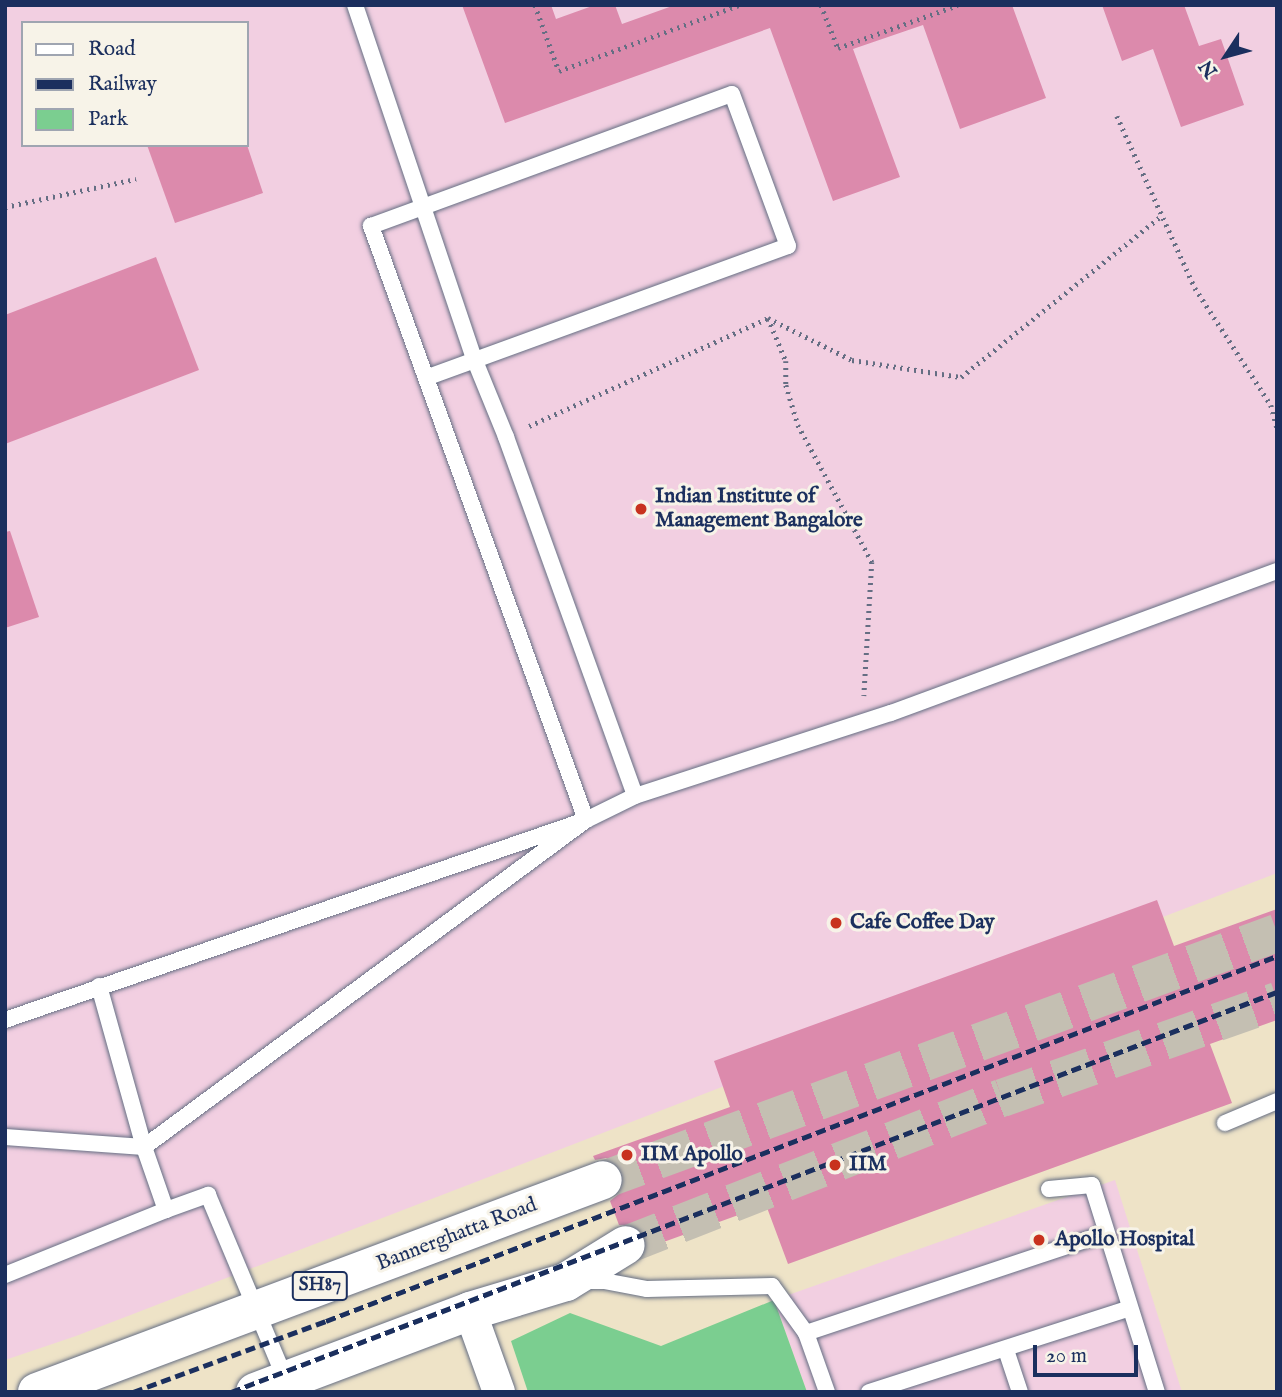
<!DOCTYPE html>
<html>
<head>
<meta charset="utf-8">
<style>
	body { margin:0 }
	#map { position:relative; width:1282px; height:1397px; overflow:hidden; background:#eee3c7; font-family:"IM FELL English",serif }
	div>[style] { position:absolute }
	.built>* { inset:0; background:#f2cfe1 }
	.green>* { inset:0; background:#7bce90 }
	.building>* { inset:0; background:#dc8aac }
	.primary-tunnel>* { height:38px; margin-top:-19px; transform-origin:0; background:repeating-linear-gradient(90deg,#c4bfb2 0 38px,transparent 0 57px) }
	.path>* { height:4.5px; margin-top:-2.25px; transform-origin:0; background:repeating-linear-gradient(90deg,#656e83 0 2px,transparent 0 7px) }
	.roads { filter:drop-shadow(0 0 2px #656e83) drop-shadow(0 0 2px #656e83) }
	.service>* { height:16px; margin:-8px; padding:0 8px; transform-origin:8px; border-radius:8px; background:#fff }
	.minor>* { height:32px; margin:-16px; padding:0 16px; transform-origin:16px; border-radius:16px; background:#fff }
	.primary>* { height:38px; margin:-19px; padding:0 19px; transform-origin:19px; border-radius:19px; background:#fff }
	.rail>* { height:5px; margin-top:-2.5px; transform-origin:0; background:repeating-linear-gradient(90deg,#1b2f5e 0 10px,transparent 0 15px) }
	.dots>* { width:19px; height:19px; translate:-50% -50%; box-sizing:border-box; border:4px solid #f7f3e8; border-radius:50% }
	span { translate:-50% -50%; white-space:nowrap; text-align:center; line-height:1.15; -webkit-text-stroke:6px #f7f3e8; paint-order:stroke }
	.shield-label span { padding:2px 5px; background:#f7f3e8; border:2px solid; border-radius:5px; -webkit-text-stroke-width:0 }
	.shield-label { font-size:19px; color:#1b2f5e; font-weight:700 }
	.poi-label { font-size:21px; color:#1b2f5e; font-weight:700 }
	.left { translate:0 -50%; text-align:left }
	.street-label { font-size:21px; color:#1b2f5e }
	.frame { position:absolute; inset:0; border:7px solid #1b2f5e; pointer-events:none }
	.legend { position:absolute; left:21px; top:21px; width:228px; height:126px; box-sizing:border-box; background:#f7f3e8; border:2px solid #9fa5b1; margin:0; padding:9px 12px; list-style:none; font-size:21px; color:#1b2f5e }
	.legend li { display:flex; align-items:center; gap:14px; height:35px }
	.legend b { width:35px; border:2px solid #9fa5b1 }
	.north { position:absolute; left:1191px; top:21px; width:70px; height:70px; -webkit-text-stroke:5px #f7f3e8; paint-order:stroke; rotate:234deg; font-size:19px; font-weight:700; line-height:28px; text-align:center; color:#1b2f5e }
	.north::after { content:''; display:block; margin:auto; width:24px; height:32px; background:#1b2f5e; clip-path:polygon(50% 0,100% 100%,50% 72%,0 100%) }
	.scale { position:absolute; left:1033px; top:1345px; width:105px; height:32px; box-sizing:border-box; border:4px solid #1b2f5e; border-top:0; padding-left:9px; font-size:21px; line-height:24px; white-space:nowrap; color:#1b2f5e; -webkit-text-stroke:5px #f7f3e8; paint-order:stroke }
</style>
</head>
<body>
<div id="map">
	<div class="built">
		<i style="clip-path:polygon(evenodd,5px 5px,1277px 5px,1277px 873px,76px 1336px,5px 1360px,5px 5px,23px 23px,247px 23px,247px 145px,23px 145px,23px 23px)"></i>
		<i style="clip-path:polygon(1115px 1180px,1182px 1392px,807px 1392px,774px 1300px)"></i>
	</div>
	<div class="green">
		<i style="clip-path:polygon(774px 1300px,807px 1392px,528px 1392px,511px 1341px,570px 1313px,661px 1346px)"></i>
	</div>
	<div class="building">
		<i style="clip-path:polygon(462px 5px,551px 5px,556px 19px,595px 5px,615px 5px,622px 24px,675px 5px,1012px 5px,1046px 98px,960px 129px,923px 25px,853px 49px,900px 177px,833px 201px,770px 28px,505px 123px)"></i>
		<i style="clip-path:polygon(1102px 5px,1184px 5px,1199px 46px,1221px 39px,1244px 105px,1181px 127px,1153px 49px,1122px 61px)"></i>
		<i style="clip-path:polygon(147px 145px,247px 145px,263px 193px,175px 223px)"></i>
		<i style="clip-path:polygon(156px 257px,199px 370px,5px 444px,5px 315px)"></i>
		<i style="clip-path:polygon(10px 531px,39px 617px,5px 628px,5px 532px)"></i>
		<i style="clip-path:polygon(1157px 900px,1174px 946px,1277px 909px,1277px 1020px,1210px 1044px,1232px 1103px,788px 1264px,766px 1205px,647px 1248px,645px 1234px,637px 1226px,619px 1225px,610px 1201px,620px 1193px,624px 1184px,624px 1173px,616px 1163px,606px 1158px,595px 1160px,593px 1156px,730px 1107px,714px 1061px)"></i>
	</div>
	<div class="primary-tunnel">
		<i style="left:603px;top:1180px;width:718px;rotate:-20.13deg"></i>
		<i style="left:626px;top:1245px;width:404px;rotate:-21.4deg"></i>
		<i style="left:1002px;top:1098px;width:292px;rotate:-19.4deg"></i>
	</div>
	<div class="path">
		<i style="left:535px;top:5px;width:70px;rotate:70deg"></i>
		<i style="left:559px;top:71px;width:192px;rotate:-20.1deg"></i>
		<i style="left:821px;top:5px;width:46px;rotate:68.4deg"></i>
		<i style="left:838px;top:48px;width:127px;rotate:-19.7deg"></i>
		<i style="left:1117px;top:116px;width:189px;rotate:65.6deg"></i>
		<i style="left:1195px;top:288px;width:140px;rotate:57deg"></i>
		<i style="left:1271px;top:405px;width:23px;rotate:75deg"></i>
		<i style="left:5px;top:207px;width:134px;rotate:-12.1deg"></i>
		<i style="left:768px;top:318px;width:47px;rotate:67.3deg"></i>
		<i style="left:786px;top:361px;width:24px;rotate:90deg"></i>
		<i style="left:786px;top:385px;width:42px;rotate:73.3deg"></i>
		<i style="left:798px;top:425px;width:156px;rotate:61.6deg"></i>
		<i style="left:872px;top:562px;width:134px;rotate:93.4deg"></i>
		<i style="left:529px;top:426px;width:262px;rotate:-24.3deg"></i>
		<i style="left:768px;top:318px;width:94px;rotate:26.6deg"></i>
		<i style="left:852px;top:360px;width:110px;rotate:8.9deg"></i>
		<i style="left:961px;top:377px;width:257px;rotate:-38.8deg"></i>
	</div>
	<div class="roads">
		<div class="service">
			<i style="left:355px;top:5px;width:376px;rotate:71.4deg"></i>
			<i style="left:475px;top:361px;width:82px;rotate:67.8deg"></i>
			<i style="left:506px;top:437px;width:381px;rotate:70.2deg"></i>
			<i style="left:99px;top:986px;width:167px;rotate:74.4deg"></i>
			<i style="left:144px;top:1147px;width:67px;rotate:70.8deg"></i>
			<i style="left:166px;top:1210px;width:45px;rotate:-19.7deg"></i>
			<i style="left:208px;top:1195px;width:202px;rotate:67.2deg"></i>
			<i style="left:5px;top:1020px;width:614px;rotate:-19deg"></i>
			<i style="left:586px;top:820px;width:55px;rotate:-26.1deg"></i>
			<i style="left:635px;top:796px;width:269px;rotate:-18deg"></i>
			<i style="left:891px;top:713px;width:411px;rotate:-20.2deg"></i>
			<i style="left:1225px;top:1123px;width:56px;rotate:-22.9deg"></i>
			<i style="left:5px;top:1137px;width:139px;rotate:4.1deg"></i>
			<i style="left:144px;top:1147px;width:550px;rotate:-36.49deg"></i>
			<i style="left:586px;top:820px;width:632px;rotate:-109.9deg"></i>
			<i style="left:371px;top:226px;width:384px;rotate:-20.1deg"></i>
			<i style="left:732px;top:94px;width:162px;rotate:69.8deg"></i>
			<i style="left:788px;top:246px;width:385px;rotate:160deg"></i>
			<i style="left:1049px;top:1189px;width:43px;rotate:-5.3deg"></i>
			<i style="left:1092px;top:1185px;width:217px;rotate:72.6deg"></i>
			<i style="left:5px;top:1275px;width:174px;rotate:-22deg"></i>
			<i style="left:584px;top:1281px;width:20px"></i>
			<i style="left:604px;top:1281px;width:44px;rotate:10.5deg"></i>
			<i style="left:647px;top:1289px;width:125px;rotate:-1.4deg"></i>
			<i style="left:772px;top:1286px;width:58px;rotate:54.1deg"></i>
			<i style="left:806px;top:1333px;width:63px;rotate:70.4deg"></i>
			<i style="left:806px;top:1333px;width:316px;rotate:-18.4deg"></i>
			<i style="left:1006px;top:1350px;width:44px;rotate:71.6deg"></i>
			<i style="left:869px;top:1392px;width:274px;rotate:-17.8deg"></i>
		</div>
		<div class="minor">
			<i style="left:470px;top:1311px;width:86px;rotate:70.3deg"></i>
		</div>
		<div class="primary">
			<i style="left:37px;top:1392px;width:604px;rotate:-20.53deg"></i>
			<i style="left:255px;top:1392px;width:230px;rotate:-20.6deg"></i>
			<i style="left:470px;top:1311px;width:100px;rotate:-16.8deg"></i>
			<i style="left:566px;top:1282px;width:70px;rotate:-31.7deg"></i>
		</div>
	</div>
	<div class="rail">
		<i style="left:133px;top:1392px;width:206px;rotate:-20.2deg"></i>
		<i style="left:326px;top:1321px;width:1019px;rotate:-21deg"></i>
		<i style="left:231px;top:1392px;width:1120px;rotate:-20.93deg"></i>
	</div>
	<div class="dots">
		<i style="left:641px;top:509px;background:#c8321e"></i>
		<i style="left:836px;top:923px;background:#c8321e"></i>
		<i style="left:627px;top:1155px;background:#c8321e"></i>
		<i style="left:835px;top:1165px;background:#c8321e"></i>
		<i style="left:1039px;top:1240px;background:#c8321e"></i>
	</div>
	<div class="shield-label">
		<span style="left:320px;top:1286px">SH87</span>
	</div>
	<div class="poi-label">
		<span class="left" style="left:655px;top:509px">Indian Institute of<br>Management Bangalore</span>
		<span class="left" style="left:850px;top:923px">Cafe Coffee Day</span>
		<span class="left" style="left:641px;top:1155px">IIM Apollo</span>
		<span class="left" style="left:849px;top:1165px">IIM</span>
		<span class="left" style="left:1055px;top:1240px">Apollo Hospital</span>
	</div>
	<div class="street-label">
		<span style="left:457px;top:1235px;rotate:-21deg">Bannerghatta Road</span>
	</div>
	<div class="frame"></div>
	<ul class="legend">
	<li><b style="height:9px;background:#fff"></b>Road</li>
	<li><b style="height:9px;background:#1b2f5e"></b>Railway</li>
	<li><b style="height:19px;background:#7bce90"></b>Park</li>
	</ul>
	<div class="north">N</div>
	<div class="scale">20 m</div>
</div>
</body>
</html>
